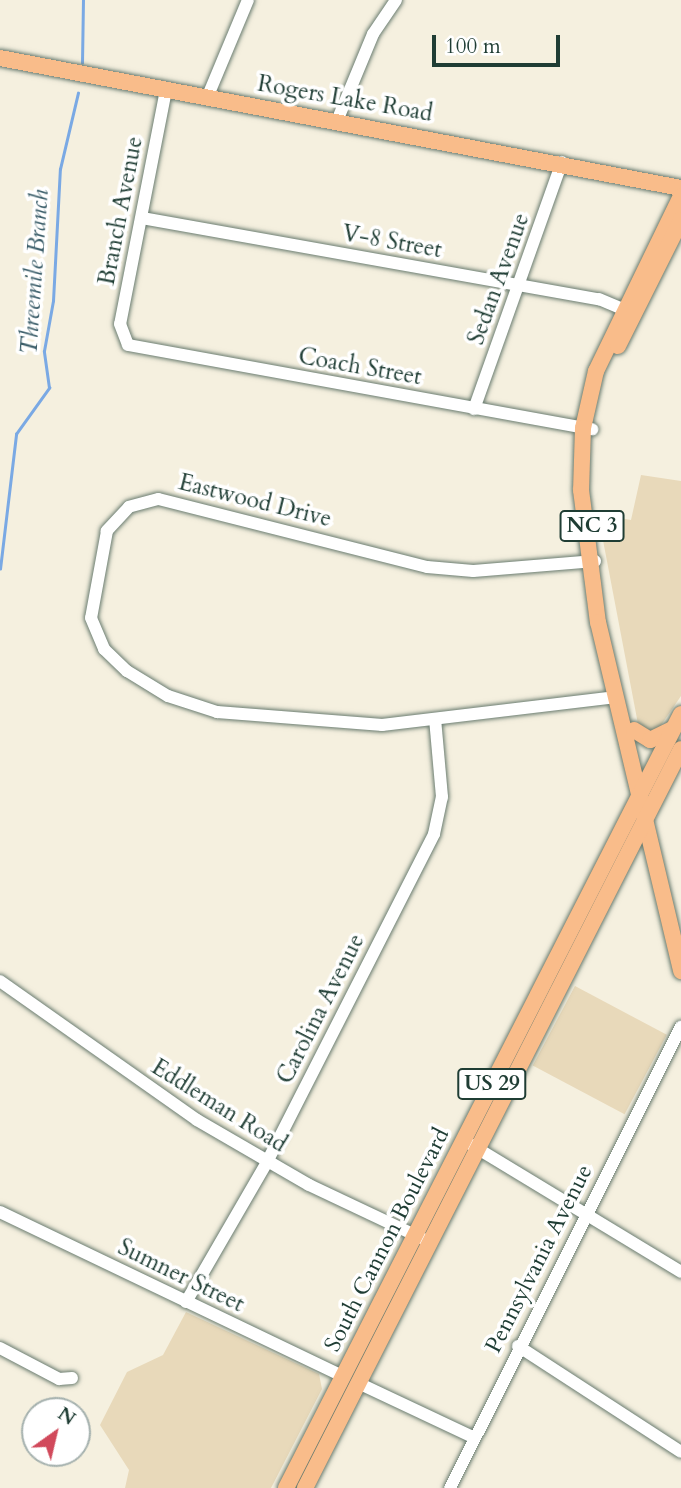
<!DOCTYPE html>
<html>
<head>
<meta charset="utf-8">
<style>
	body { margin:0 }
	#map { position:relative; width:681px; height:1488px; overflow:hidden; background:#f5f0df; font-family:Cardo,serif }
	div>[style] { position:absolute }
	.built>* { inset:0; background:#e8d9ba; transform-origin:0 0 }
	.stream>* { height:2.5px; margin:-1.25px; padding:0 1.25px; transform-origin:1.25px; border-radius:1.25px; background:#7aa9e4 }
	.roads { filter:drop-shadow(0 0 2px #6a7c70) drop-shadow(0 0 2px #6a7c70) }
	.minor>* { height:12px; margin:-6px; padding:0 6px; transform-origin:6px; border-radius:6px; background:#fff }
	.major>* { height:16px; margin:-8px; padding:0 8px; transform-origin:8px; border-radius:8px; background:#f9bc8a }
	span { translate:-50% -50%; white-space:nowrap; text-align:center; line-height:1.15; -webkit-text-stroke:7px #fff; paint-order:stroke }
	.shield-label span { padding:2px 5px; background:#fff; border:2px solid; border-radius:5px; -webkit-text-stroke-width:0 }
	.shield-label { font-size:21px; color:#1f3d34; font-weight:700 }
	.street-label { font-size:23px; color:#1f3d34 }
	.water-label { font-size:24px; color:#3a5d69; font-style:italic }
	.north { position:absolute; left:21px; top:1397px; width:70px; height:70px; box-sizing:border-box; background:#fff; border:2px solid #a5b1ae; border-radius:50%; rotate:34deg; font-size:19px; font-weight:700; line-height:28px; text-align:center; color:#1f3d34 }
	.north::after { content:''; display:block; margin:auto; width:24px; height:32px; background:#d1495b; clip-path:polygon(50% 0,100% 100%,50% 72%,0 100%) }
	.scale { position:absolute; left:432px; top:35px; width:128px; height:32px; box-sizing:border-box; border:4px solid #1f3d34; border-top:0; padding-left:9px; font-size:21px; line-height:24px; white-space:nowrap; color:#1f3d34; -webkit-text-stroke:5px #fff; paint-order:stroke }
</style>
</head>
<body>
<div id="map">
	<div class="built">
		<i style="clip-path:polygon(641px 475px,681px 481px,681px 696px,655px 734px,638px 724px,598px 514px,631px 520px)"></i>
		<i style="left:575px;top:986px;width:104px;height:90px;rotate:28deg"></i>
		<i style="clip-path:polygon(186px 1312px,319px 1374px,322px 1389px,271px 1488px,125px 1488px,129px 1470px,100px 1425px,127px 1372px,163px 1355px)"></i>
	</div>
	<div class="stream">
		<i style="left:82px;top:63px;width:63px;rotate:-89.1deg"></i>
		<i style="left:0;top:569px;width:136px;rotate:-83.2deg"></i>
		<i style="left:16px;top:434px;width:57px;rotate:-54.3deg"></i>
		<i style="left:49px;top:388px;width:37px;rotate:-98deg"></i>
		<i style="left:44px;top:351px;width:51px;rotate:-79.8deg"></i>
		<i style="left:53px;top:301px;width:132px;rotate:-87deg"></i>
		<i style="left:60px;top:169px;width:78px;rotate:-76.7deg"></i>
	</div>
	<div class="roads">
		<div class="minor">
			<i style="left:166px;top:90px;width:238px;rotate:101.1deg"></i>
			<i style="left:120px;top:324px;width:22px;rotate:69deg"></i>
			<i style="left:128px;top:345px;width:472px;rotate:10.3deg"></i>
			<i style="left:207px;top:98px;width:106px;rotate:-67.3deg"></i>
			<i style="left:337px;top:121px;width:94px;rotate:-67.5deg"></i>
			<i style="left:373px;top:34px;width:41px;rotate:-55.9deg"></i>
			<i style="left:142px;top:218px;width:464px;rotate:10.1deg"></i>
			<i style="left:599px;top:299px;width:36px;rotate:23deg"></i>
			<i style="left:474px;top:409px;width:262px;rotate:-70.4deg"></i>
			<i style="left:595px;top:561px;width:122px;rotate:175.3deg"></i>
			<i style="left:473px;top:571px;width:46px;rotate:-175deg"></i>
			<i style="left:427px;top:567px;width:277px;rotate:-165.8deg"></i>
			<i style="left:158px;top:499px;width:30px;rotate:165deg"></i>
			<i style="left:129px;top:507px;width:33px;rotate:133deg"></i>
			<i style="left:107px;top:531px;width:88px;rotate:100.4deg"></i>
			<i style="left:91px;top:618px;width:34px;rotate:67deg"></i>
			<i style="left:104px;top:649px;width:32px;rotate:44deg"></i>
			<i style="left:127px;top:671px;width:48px;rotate:31.4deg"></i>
			<i style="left:168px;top:696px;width:52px;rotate:18.1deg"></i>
			<i style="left:217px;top:712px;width:166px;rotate:4.5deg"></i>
			<i style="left:382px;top:725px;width:236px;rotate:-6.8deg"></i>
			<i style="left:0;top:981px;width:241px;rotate:35.2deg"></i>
			<i style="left:197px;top:1120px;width:129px;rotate:30.1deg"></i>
			<i style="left:309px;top:1185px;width:126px;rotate:25.3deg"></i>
			<i style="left:470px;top:1144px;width:247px;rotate:31.2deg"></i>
			<i style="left:0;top:1212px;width:380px;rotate:25.6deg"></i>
			<i style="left:186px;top:1302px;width:162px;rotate:-59.9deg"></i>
			<i style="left:267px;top:1162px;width:368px;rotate:-63deg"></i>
			<i style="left:434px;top:834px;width:38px;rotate:-78deg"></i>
			<i style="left:442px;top:797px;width:78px;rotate:-95.1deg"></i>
			<i style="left:518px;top:1346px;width:194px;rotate:33deg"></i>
			<i style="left:0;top:1348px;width:67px;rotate:27.7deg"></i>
			<i style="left:59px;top:1379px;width:13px;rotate:-4deg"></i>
			<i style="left:358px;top:1383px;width:127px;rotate:25.2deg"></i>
			<i style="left:450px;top:1488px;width:516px;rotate:-63.39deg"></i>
		</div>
		<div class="major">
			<i style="left:0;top:58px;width:693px;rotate:10.81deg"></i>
			<i style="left:681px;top:196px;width:195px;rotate:115.9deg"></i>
			<i style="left:596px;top:371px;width:58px;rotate:102.8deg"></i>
			<i style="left:583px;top:428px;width:62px;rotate:91.8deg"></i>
			<i style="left:581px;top:490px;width:133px;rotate:82.7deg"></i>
			<i style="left:598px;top:622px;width:359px;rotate:76.6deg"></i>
			<i style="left:618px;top:346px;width:141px;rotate:-63.4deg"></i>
			<i style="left:634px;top:730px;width:19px;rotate:32deg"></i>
			<i style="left:650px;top:740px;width:25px;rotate:-26deg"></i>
			<i style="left:286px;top:1488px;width:869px;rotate:-62.96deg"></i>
			<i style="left:305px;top:1488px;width:829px;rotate:-63.03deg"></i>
		</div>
	</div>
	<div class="shield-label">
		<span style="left:592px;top:526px">NC 3</span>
		<span style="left:492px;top:1084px">US 29</span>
	</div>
	<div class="street-label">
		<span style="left:345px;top:99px;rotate:10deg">Rogers Lake Road</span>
		<span style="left:121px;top:211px;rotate:-79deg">Branch Avenue</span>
		<span style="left:392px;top:242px;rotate:10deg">V-8 Street</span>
		<span style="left:499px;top:279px;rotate:-70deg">Sedan Avenue</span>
		<span style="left:360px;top:367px;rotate:10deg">Coach Street</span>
		<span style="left:255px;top:501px;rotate:14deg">Eastwood Drive</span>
		<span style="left:321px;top:1009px;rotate:-63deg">Carolina Avenue</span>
		<span style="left:219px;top:1106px;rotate:32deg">Eddleman Road</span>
		<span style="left:387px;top:1240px;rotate:-63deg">South Cannon Boulevard</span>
		<span style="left:539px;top:1259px;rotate:-63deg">Pennsylvania Avenue</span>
		<span style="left:181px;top:1276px;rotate:26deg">Sumner Street</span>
	</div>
	<div class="water-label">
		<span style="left:35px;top:272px;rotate:-86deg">Threemile Branch</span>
	</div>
	<div class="north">N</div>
	<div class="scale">100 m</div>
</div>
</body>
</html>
